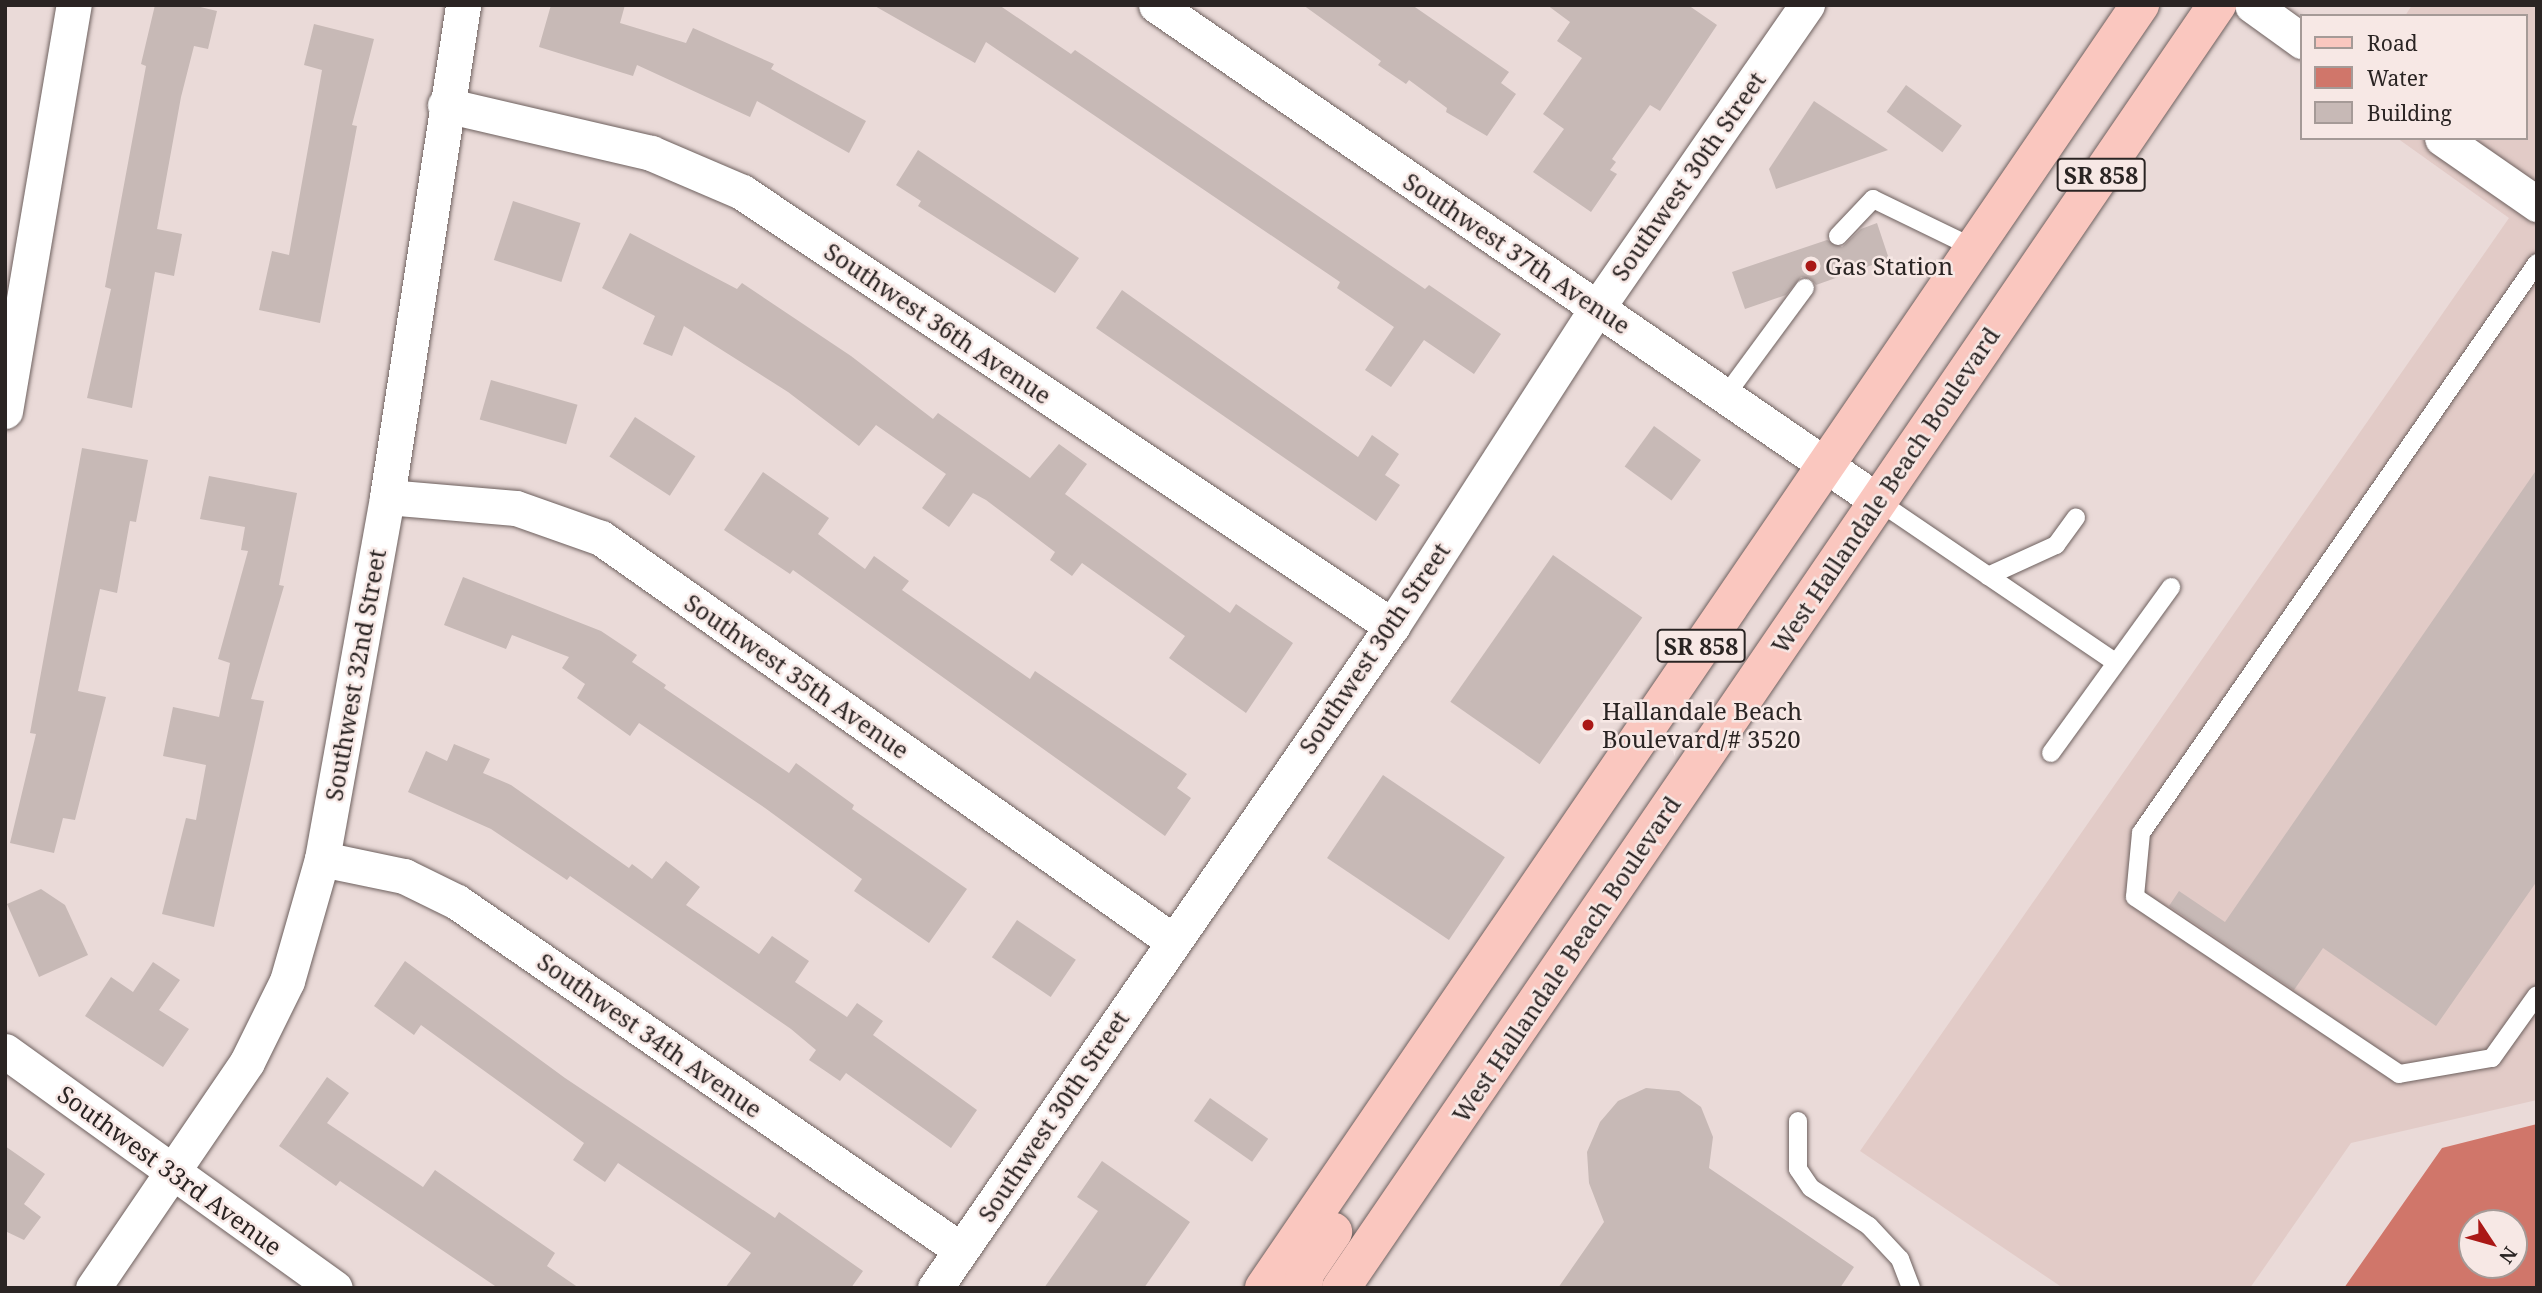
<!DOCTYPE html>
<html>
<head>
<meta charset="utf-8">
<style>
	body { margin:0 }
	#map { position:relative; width:2542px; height:1293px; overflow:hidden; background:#eadad8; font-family:"Noto Serif",serif }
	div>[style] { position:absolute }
	.built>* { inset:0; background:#e2cbc7 }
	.water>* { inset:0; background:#d0766a }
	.building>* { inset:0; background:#c7b9b6; transform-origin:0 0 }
	.roads { filter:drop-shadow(0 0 2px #6e615f) drop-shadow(0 0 2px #6e615f) }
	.service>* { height:18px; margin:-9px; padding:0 9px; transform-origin:9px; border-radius:9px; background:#fff }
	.minor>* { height:35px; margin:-17.5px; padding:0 17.5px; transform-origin:17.5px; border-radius:17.5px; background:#fff }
	.primary>* { height:38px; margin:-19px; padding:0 19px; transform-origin:19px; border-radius:19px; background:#fac7bf }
	.dots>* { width:19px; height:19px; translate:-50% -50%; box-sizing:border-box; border:4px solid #f7e8e5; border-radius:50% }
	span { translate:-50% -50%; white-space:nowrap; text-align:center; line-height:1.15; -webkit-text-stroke:5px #f7e8e5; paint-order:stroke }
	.shield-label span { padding:2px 5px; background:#f7e8e5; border:2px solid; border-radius:5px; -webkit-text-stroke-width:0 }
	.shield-label { font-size:23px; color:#2a2423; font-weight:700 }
	.street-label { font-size:24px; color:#2a2423 }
	.poi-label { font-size:24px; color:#2a2423 }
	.left { translate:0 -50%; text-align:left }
	.frame { position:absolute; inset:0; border:7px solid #2a2423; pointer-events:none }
	.legend { position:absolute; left:2300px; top:14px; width:228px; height:126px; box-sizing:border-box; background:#f7e8e5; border:2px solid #a59a97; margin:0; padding:9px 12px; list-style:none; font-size:21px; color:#2a2423 }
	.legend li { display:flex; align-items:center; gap:14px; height:35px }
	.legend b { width:35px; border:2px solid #a59a97 }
	.north { position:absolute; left:2458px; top:1209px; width:70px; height:70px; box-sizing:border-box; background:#f7e8e5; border:2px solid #a59a97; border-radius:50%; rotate:126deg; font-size:19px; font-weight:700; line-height:28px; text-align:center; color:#2a2423 }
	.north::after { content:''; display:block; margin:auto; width:24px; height:32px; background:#aa1816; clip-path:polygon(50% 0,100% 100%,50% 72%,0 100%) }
</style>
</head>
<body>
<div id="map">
	<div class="built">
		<i style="clip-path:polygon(2412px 5px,2537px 5px,2537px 1100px,2351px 1143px,2250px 1288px,2063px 1288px,1860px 1151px,2509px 218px,2397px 138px,2526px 138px,2526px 16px,2405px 16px)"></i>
	</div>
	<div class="water">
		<i style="clip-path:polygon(evenodd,2537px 1124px,2537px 1288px,2344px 1288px,2442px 1148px,2537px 1124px,2472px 1223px,2514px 1223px,2514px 1265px,2472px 1265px,2472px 1223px)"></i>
	</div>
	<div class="building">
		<i style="clip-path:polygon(155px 5px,192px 5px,217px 11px,208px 49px,194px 46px,181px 97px,157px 229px,182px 234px,174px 276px,155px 272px,132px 408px,87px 398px,111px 289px,105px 287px,146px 66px,141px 64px)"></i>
		<i style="clip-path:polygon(551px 5px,625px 5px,620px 23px,686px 43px,693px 28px,774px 64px,771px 69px,866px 121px,849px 153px,757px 101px,750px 117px,637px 65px,633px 76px,539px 47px)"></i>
		<i style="clip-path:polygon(873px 5px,999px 5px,1071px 54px,1075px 50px,1425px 289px,1429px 285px,1501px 334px,1474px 374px,1424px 340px,1391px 387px,1365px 370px,1394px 327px,1337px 288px,1340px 282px,986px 42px,975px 63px)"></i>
		<i style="clip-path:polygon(1303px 5px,1412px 5px,1509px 72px,1501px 83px,1516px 94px,1487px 136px,1446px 112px,1447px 108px,1409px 80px,1406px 84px,1378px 65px,1381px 61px)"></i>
		<i style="clip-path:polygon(1547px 5px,1688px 5px,1717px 25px,1660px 111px,1650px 105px,1612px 159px,1616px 162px,1610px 170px,1617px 174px,1591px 212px,1533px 172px,1564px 129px,1543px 114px,1582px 58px,1557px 41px,1570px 22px)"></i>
		<i style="clip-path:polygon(314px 24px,374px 39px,352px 125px,357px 126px,320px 323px,259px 310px,272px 251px,289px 255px,322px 70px,304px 65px)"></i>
		<i style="left:1906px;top:85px;width:69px;height:33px;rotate:36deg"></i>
		<i style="clip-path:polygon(1814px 101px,1888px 150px,1776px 189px,1769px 169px)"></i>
		<i style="clip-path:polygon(918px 150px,1079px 258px,1055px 293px,918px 206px,921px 201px,896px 185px)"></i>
		<i style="left:513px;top:201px;width:71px;height:62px;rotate:18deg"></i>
		<i style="clip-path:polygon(1877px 223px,1889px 259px,1816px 285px,1811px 279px,1801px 277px,1786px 295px,1745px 309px,1732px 272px,1827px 240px,1842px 247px,1861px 229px)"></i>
		<i style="clip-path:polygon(630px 233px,737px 289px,742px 283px,851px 356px,933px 419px,938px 413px,1030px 478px,1059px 444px,1087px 464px,1065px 494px,1230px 613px,1236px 604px,1293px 643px,1246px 713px,1169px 658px,1185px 636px,1082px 563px,1072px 576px,1050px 560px,1055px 552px,986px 500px,973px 493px,949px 527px,922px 508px,946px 474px,876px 425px,859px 446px,788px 392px,684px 326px,672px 356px,643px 344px,655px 316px,602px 288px)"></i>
		<i style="clip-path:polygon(1122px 290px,1358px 457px,1372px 435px,1399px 454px,1385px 475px,1400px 485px,1376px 521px,1096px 328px)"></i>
		<i style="left:491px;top:380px;width:90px;height:41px;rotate:16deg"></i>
		<i style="left:635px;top:417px;width:72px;height:47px;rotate:33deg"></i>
		<i style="left:1654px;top:426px;width:58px;height:50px;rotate:36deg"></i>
		<i style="clip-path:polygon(82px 448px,148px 460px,136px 522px,130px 521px,117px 593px,100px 589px,78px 691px,106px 697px,75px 820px,63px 818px,54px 853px,10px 843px,36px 734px,30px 733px)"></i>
		<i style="clip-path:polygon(2537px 469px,2537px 881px,2436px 1026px,2323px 948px,2294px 990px,2169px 906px,2179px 891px,2225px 922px)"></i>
		<i style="clip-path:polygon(763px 472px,829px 518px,818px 534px,865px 569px,874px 556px,909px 581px,902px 590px,1030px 679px,1035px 671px,1187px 774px,1177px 788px,1191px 798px,1165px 836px,793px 570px,790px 574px,724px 530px)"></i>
		<i style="clip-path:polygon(209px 476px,297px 493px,279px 585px,284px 586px,251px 699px,264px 701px,214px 927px,162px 914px,186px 818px,196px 820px,206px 765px,163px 756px,173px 707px,219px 717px,230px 663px,218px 659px,248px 551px,241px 550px,245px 527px,200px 519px)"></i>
		<i style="left:1553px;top:555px;width:109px;height:179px;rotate:35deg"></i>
		<i style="clip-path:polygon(463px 577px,601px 631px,637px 655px,632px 662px,666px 685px,664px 688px,789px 773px,796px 763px,854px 805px,852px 809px,967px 889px,929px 943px,854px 891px,862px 879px,765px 808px,639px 723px,630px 736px,577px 698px,585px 684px,562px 668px,569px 657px,512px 635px,506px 649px,444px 625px)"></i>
		<i style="clip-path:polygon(454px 744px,490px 759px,483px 773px,511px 785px,629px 868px,632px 864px,652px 879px,666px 861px,700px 887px,686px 905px,759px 954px,772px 936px,809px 961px,795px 982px,847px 1017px,857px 1003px,883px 1021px,873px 1035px,977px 1110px,951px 1148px,846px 1073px,840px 1081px,809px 1060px,816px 1050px,791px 1029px,570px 876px,567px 880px,491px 829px,408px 792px,426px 751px,447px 761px)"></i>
		<i style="left:1383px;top:775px;width:147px;height:100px;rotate:34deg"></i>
		<i style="clip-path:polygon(41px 889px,65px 905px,88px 955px,39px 977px,7px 904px)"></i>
		<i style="left:1017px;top:920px;width:71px;height:45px;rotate:34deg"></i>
		<i style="clip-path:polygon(405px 961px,565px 1078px,775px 1218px,779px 1212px,863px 1271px,851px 1288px,725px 1288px,751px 1253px,618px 1163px,605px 1182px,573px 1160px,584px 1143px,421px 1025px,414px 1035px,374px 1006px)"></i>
		<i style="clip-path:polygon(153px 962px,180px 980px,159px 1010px,189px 1029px,163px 1067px,85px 1016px,111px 977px,133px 992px)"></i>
		<i style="clip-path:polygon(327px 1077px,349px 1093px,327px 1123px,423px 1187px,435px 1170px,555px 1253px,547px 1266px,579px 1288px,498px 1288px,340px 1181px,336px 1186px,279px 1146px)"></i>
		<i style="clip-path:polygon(1646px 1088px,1679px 1091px,1701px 1107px,1713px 1137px,1709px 1168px,1854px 1267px,1840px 1288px,1558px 1288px,1604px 1222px,1589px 1183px,1587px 1152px,1600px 1122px,1618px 1101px)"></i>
		<i style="left:1210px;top:1098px;width:71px;height:28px;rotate:35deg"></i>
		<i style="clip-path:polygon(5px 1146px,45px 1174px,24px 1204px,41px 1217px,24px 1240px,5px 1231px)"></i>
		<i style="clip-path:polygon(1102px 1161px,1190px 1222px,1144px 1288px,1044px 1288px,1098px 1211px,1077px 1197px)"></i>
	</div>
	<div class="roads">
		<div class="service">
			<i style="left:1838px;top:236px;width:51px;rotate:-46.6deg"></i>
			<i style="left:1873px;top:199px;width:112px;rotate:25.9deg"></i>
			<i style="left:2537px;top:263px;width:694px;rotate:124.79deg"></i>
			<i style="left:2141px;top:833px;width:64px;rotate:95.4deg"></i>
			<i style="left:2135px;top:897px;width:318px;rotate:33.8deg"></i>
			<i style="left:2399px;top:1074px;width:94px;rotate:-9.8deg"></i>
			<i style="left:2492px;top:1058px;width:77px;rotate:-54.5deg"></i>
			<i style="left:1726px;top:395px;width:133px;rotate:-53.6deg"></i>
			<i style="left:1878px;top:501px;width:287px;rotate:34.2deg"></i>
			<i style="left:1988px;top:576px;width:75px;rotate:-24.5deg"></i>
			<i style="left:2056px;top:545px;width:34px;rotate:-54deg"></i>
			<i style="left:2051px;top:753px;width:205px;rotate:-54.1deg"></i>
			<i style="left:1798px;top:1121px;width:48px;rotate:90deg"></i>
			<i style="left:1798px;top:1169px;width:23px;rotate:56deg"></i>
			<i style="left:1811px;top:1188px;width:69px;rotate:33.2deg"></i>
			<i style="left:1869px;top:1226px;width:45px;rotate:46.8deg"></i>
			<i style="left:1900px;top:1259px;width:31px;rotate:69deg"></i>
		</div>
		<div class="minor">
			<i style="left:1156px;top:5px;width:876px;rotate:34.49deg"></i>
			<i style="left:2252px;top:5px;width:62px;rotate:35.8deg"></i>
			<i style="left:445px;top:105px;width:212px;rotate:13.1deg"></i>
			<i style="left:651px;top:153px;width:99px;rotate:23.2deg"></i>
			<i style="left:742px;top:192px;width:782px;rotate:33.73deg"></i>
			<i style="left:2442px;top:138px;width:116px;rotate:34.8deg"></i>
			<i style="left:5px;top:411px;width:412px;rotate:-80.4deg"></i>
			<i style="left:387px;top:497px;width:129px;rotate:4.9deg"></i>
			<i style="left:516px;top:508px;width:90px;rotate:19.4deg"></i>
			<i style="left:601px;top:538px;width:700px;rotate:35.17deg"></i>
			<i style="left:322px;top:859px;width:84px;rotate:11.7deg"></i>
			<i style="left:404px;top:876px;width:59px;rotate:26.1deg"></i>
			<i style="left:457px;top:902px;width:612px;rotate:34.62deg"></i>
			<i style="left:5px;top:1051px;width:406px;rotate:35.7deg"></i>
			<i style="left:93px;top:1288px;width:273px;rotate:-55.7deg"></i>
			<i style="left:247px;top:1062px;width:90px;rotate:-63.7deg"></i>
			<i style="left:287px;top:981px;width:127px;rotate:-74deg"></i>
			<i style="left:322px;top:859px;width:368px;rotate:-79.8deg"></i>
			<i style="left:387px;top:497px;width:498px;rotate:-81.2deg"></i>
			<i style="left:935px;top:1288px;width:804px;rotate:-55.38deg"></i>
			<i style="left:1392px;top:626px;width:378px;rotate:-57.2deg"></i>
			<i style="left:1597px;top:308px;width:369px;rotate:-55.3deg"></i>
		</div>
		<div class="primary">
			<i style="left:1264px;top:1288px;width:1554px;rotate:-55.68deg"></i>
			<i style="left:1303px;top:1288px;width:15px;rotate:-82deg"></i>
			<i style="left:1305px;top:1273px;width:50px;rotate:-55.7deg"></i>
			<i style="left:1341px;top:1288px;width:1554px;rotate:-55.68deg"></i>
		</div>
	</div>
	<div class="dots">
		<i style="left:1811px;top:266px;background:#aa1816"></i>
		<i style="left:1588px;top:725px;background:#aa1816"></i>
	</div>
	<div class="shield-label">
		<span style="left:2101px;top:175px">SR 858</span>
		<span style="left:1701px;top:646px">SR 858</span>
	</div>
	<div class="street-label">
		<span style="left:1688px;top:176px;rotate:-55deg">Southwest 30th Street</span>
		<span style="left:1517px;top:253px;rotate:34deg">Southwest 37th Avenue</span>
		<span style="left:938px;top:323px;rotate:34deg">Southwest 36th Avenue</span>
		<span style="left:1885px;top:490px;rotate:-56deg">West Hallandale Beach Boulevard</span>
		<span style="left:1374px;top:648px;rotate:-56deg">Southwest 30th Street</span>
		<span style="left:355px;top:675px;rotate:-80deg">Southwest 32nd Street</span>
		<span style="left:797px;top:676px;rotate:35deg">Southwest 35th Avenue</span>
		<span style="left:1566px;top:959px;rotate:-56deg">West Hallandale Beach Boulevard</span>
		<span style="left:650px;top:1035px;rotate:35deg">Southwest 34th Avenue</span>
		<span style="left:1053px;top:1116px;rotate:-56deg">Southwest 30th Street</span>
		<span style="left:170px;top:1170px;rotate:36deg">Southwest 33rd Avenue</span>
	</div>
	<div class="poi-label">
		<span class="left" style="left:1825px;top:266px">Gas Station</span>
		<span class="left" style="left:1602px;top:725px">Hallandale Beach<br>Boulevard/# 3520</span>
	</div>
	<div class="frame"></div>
	<ul class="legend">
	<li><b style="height:9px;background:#fac7bf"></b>Road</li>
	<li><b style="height:19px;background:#d0766a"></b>Water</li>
	<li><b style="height:19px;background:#c7b9b6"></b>Building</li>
	</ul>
	<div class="north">N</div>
</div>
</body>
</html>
